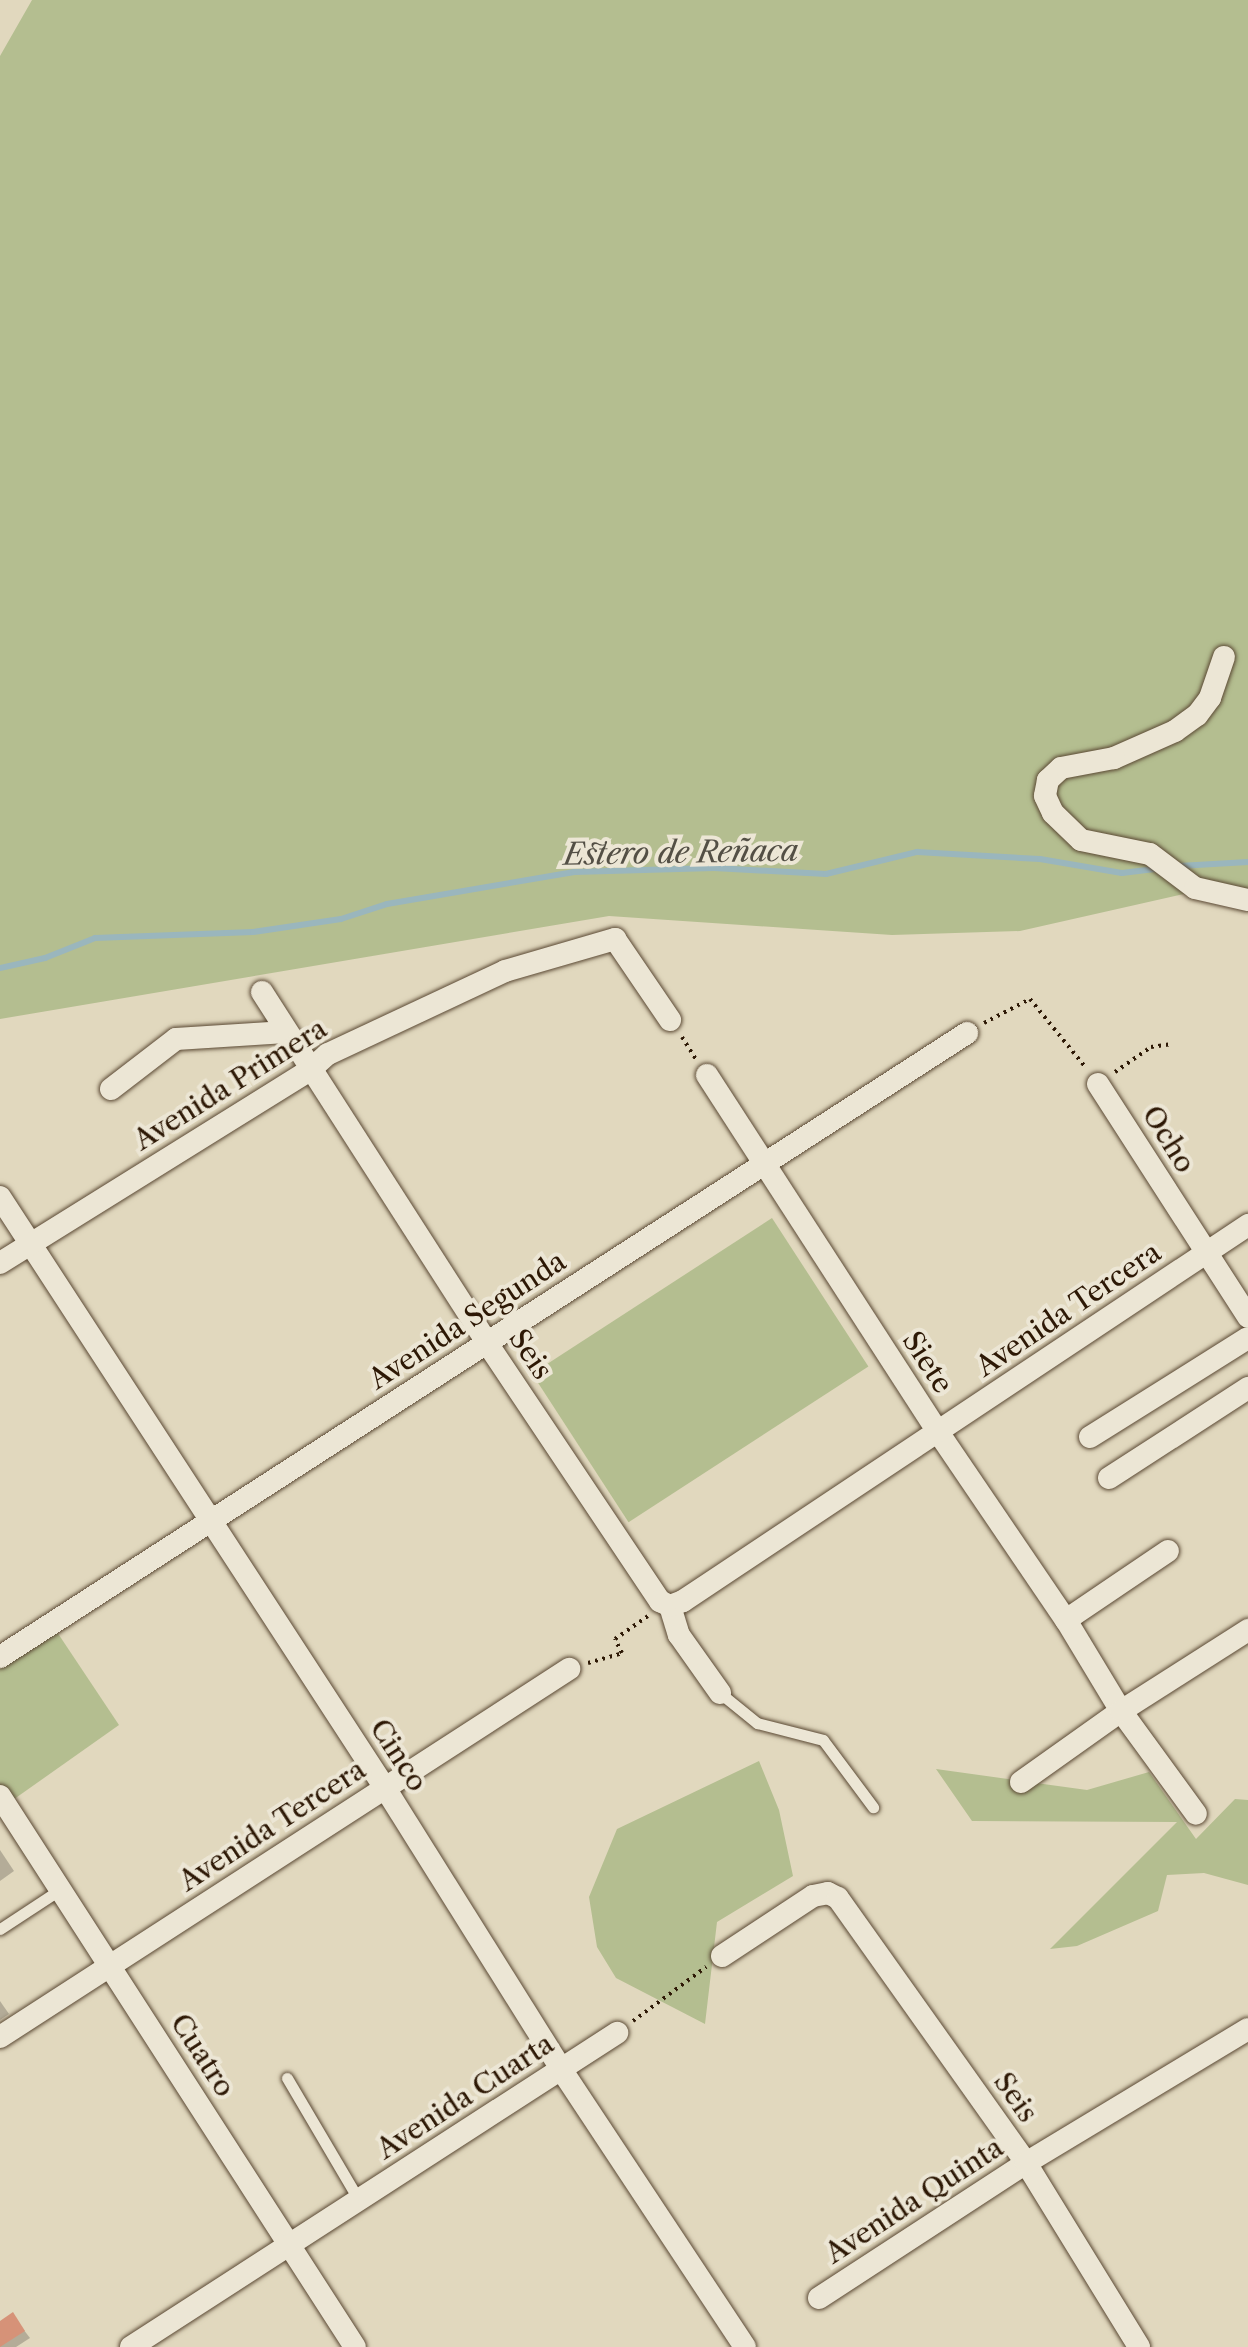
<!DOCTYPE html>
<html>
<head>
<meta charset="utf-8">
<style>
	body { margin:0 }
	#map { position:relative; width:1248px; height:2347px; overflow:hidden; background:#e1d8be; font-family:"Libre Caslon Text",serif }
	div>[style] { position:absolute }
	.green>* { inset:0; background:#b4be90; transform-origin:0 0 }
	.shadow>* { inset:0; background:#0003 }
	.stream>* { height:6px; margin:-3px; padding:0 3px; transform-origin:3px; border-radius:3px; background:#9ab6bd }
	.building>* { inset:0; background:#d69278 }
	.path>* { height:4px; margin-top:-2px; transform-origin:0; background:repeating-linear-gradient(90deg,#2d1805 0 2.5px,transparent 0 7.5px) }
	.roads { filter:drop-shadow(0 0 2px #5a4833) drop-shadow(0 0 2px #5a4833) }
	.lane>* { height:11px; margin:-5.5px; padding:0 5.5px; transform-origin:5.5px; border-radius:5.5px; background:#ece6d5 }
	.street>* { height:22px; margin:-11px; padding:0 11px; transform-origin:11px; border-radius:11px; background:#ece6d5 }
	span { translate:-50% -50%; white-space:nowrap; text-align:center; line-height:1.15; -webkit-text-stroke:8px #ece6d5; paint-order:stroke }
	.street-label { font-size:28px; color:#2d1805 }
	.water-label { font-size:30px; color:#534f45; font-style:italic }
</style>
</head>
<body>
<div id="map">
	<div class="green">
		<i style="clip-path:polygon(32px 0,1248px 0,1248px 896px,1197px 891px,1020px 931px,892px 935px,609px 916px,0 1019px,0 56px)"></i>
		<i style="left:772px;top:1218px;width:177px;height:286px;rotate:57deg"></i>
		<i style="clip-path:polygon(55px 1629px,119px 1725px,10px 1802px,0 1787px,0 1664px)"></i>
		<i style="clip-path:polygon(759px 1761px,779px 1810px,793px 1876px,717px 1922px,705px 2024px,616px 1978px,597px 1947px,589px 1897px,617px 1829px)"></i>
		<i style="clip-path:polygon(936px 1769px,1087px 1790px,1149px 1772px,1196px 1839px,1235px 1799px,1248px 1800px,1248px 1885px,1204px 1873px,1167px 1875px,1158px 1911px,1077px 1946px,1050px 1949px,1177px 1822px,972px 1821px)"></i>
	</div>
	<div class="shadow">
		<i style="clip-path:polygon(0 1850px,14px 1871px,0 1881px)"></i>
		<i style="clip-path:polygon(0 2001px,9px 2014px,0 2020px)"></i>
		<i style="clip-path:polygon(13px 2316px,30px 2338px,16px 2347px,0 2347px,0 2324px)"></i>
	</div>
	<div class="stream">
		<i style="left:1179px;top:866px;width:69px;rotate:-3.3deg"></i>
		<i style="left:0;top:968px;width:46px;rotate:-12.5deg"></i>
		<i style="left:45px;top:958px;width:54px;rotate:-21.8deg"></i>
		<i style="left:95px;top:938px;width:158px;rotate:-2.2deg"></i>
		<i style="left:253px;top:932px;width:89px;rotate:-8.4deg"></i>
		<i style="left:341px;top:919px;width:48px;rotate:-18.1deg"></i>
		<i style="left:387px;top:904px;width:190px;rotate:-9.7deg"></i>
		<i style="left:574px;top:872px;width:140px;rotate:-1.6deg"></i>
		<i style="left:714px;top:868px;width:112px;rotate:3.1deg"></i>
		<i style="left:826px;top:874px;width:94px;rotate:-13.6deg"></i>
		<i style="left:917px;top:852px;width:123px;rotate:3.3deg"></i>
		<i style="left:1040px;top:859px;width:83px;rotate:9.7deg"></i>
		<i style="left:1122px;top:873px;width:35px;rotate:-7deg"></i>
	</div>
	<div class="building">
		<i style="clip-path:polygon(13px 2312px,25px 2331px,0 2347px,0 2321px)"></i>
	</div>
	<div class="path">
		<i style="left:984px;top:1023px;width:52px;rotate:-27.6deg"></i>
		<i style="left:1030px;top:999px;width:89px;rotate:50.9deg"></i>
		<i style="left:682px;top:1037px;width:26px;rotate:58deg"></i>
		<i style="left:1115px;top:1072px;width:44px;rotate:-34.8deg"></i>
		<i style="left:1151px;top:1047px;width:21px;rotate:-8deg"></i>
		<i style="left:588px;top:1663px;width:35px;rotate:-16deg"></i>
		<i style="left:622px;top:1653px;width:16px;rotate:-117deg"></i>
		<i style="left:615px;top:1639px;width:40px;rotate:-34.9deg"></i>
		<i style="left:633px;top:2021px;width:91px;rotate:-36.5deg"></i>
	</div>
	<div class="roads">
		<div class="lane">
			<i style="left:720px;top:1693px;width:48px;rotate:39deg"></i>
			<i style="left:757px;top:1723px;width:68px;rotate:14.4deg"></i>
			<i style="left:823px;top:1740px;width:84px;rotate:53.3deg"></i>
			<i style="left:0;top:1929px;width:73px;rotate:-33.3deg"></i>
			<i style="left:287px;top:2078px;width:142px;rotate:59.5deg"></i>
		</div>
		<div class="street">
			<i style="left:1224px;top:657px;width:43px;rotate:108.9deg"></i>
			<i style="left:1210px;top:698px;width:21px;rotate:127deg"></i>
			<i style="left:1197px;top:715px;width:27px;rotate:144deg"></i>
			<i style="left:1175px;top:731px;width:67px;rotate:156.1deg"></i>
			<i style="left:1114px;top:758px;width:54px;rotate:169.3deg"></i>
			<i style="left:1061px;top:768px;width:18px;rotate:137deg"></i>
			<i style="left:1048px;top:780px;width:16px;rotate:101deg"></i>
			<i style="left:1045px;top:796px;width:19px;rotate:65deg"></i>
			<i style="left:1053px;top:813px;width:39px;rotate:44deg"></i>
			<i style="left:1081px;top:840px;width:70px;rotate:11.5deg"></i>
			<i style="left:1150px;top:854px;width:56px;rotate:37.1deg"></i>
			<i style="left:1195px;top:888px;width:54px;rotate:12.8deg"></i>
			<i style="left:262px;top:992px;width:417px;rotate:57.3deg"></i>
			<i style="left:487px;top:1343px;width:311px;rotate:56.2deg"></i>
			<i style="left:660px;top:1601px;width:11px;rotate:27deg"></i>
			<i style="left:670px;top:1606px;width:30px;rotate:73deg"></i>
			<i style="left:679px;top:1635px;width:71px;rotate:54.7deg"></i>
			<i style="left:707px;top:1075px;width:425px;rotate:57.1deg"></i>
			<i style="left:938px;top:1432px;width:227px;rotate:55.8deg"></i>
			<i style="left:1066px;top:1620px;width:106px;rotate:58.9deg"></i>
			<i style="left:1121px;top:1711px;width:127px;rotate:53.9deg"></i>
			<i style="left:1098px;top:1084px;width:277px;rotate:57.2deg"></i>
			<i style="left:111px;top:1089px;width:82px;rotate:-37.6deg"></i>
			<i style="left:176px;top:1039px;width:110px;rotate:-3.6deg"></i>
			<i style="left:0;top:1197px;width:705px;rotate:56.92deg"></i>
			<i style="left:385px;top:1788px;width:332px;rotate:57.9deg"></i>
			<i style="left:561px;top:2069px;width:333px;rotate:56.5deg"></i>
			<i style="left:0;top:1263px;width:365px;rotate:-31.9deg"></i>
			<i style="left:310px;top:1070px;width:24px;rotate:-42deg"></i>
			<i style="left:328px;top:1054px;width:195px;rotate:-25.1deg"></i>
			<i style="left:505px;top:971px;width:115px;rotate:-16.2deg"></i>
			<i style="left:615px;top:939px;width:98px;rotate:55.8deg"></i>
			<i style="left:1090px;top:1437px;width:186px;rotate:-32.1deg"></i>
			<i style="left:1109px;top:1478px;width:166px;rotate:-32.9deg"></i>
			<i style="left:670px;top:1606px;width:14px;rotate:-21deg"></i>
			<i style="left:683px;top:1601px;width:679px;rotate:-33.64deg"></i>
			<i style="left:1066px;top:1620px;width:123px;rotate:-34.1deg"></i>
			<i style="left:0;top:1657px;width:1151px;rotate:-32.83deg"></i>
			<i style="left:1021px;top:1782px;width:123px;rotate:-35.4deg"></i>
			<i style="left:1121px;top:1711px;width:151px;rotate:-32.5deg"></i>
			<i style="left:0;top:1796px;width:655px;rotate:57.21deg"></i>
			<i style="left:722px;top:1956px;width:109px;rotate:-33.4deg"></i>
			<i style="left:813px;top:1896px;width:15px;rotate:-11deg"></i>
			<i style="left:828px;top:1893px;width:11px;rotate:27deg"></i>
			<i style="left:838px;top:1898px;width:325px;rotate:54.6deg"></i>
			<i style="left:1026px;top:2163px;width:216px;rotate:58.4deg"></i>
			<i style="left:0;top:2037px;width:678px;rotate:-32.89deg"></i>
			<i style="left:819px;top:2298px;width:247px;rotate:-33.1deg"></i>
			<i style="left:1026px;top:2163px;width:259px;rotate:-31.1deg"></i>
			<i style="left:131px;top:2347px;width:579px;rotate:-32.87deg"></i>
		</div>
	</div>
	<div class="street-label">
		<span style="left:230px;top:1084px;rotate:-32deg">Avenida Primera</span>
		<span style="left:1169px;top:1139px;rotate:58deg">Ocho</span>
		<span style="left:1068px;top:1309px;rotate:-34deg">Avenida Tercera</span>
		<span style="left:467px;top:1320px;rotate:-33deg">Avenida Segunda</span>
		<span style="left:531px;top:1354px;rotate:56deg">Seis</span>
		<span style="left:928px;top:1362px;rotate:57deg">Siete</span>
		<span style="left:399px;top:1755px;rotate:57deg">Cinco</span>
		<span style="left:272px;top:1825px;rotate:-33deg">Avenida Tercera</span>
		<span style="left:203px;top:2055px;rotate:57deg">Cuatro</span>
		<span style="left:465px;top:2096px;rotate:-33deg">Avenida Cuarta</span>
		<span style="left:1016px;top:2097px;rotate:55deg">Seis</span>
		<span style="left:914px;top:2200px;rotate:-33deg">Avenida Quinta</span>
	</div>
	<div class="water-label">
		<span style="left:681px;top:853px;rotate:-1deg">Estero de Reñaca</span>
	</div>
</div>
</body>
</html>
